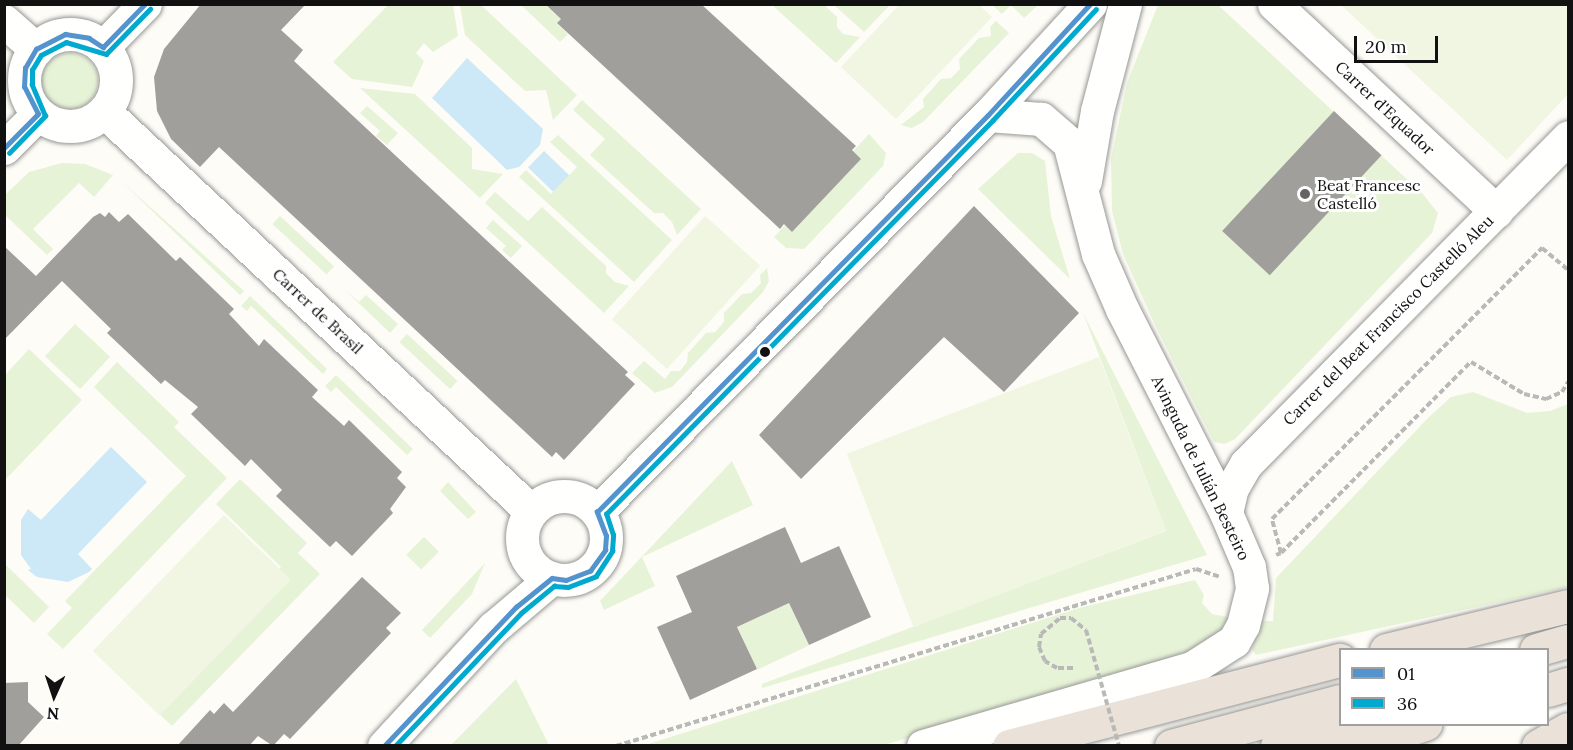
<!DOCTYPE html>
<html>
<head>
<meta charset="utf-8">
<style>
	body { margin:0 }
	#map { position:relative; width:1573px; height:750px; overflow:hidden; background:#fdfcf7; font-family:Lora,serif }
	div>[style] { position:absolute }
	.green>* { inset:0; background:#e7f3d7; transform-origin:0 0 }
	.round { border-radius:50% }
	.pitch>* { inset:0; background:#f0f6e1; transform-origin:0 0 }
	.water>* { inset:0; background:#cde8f7; transform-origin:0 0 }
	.building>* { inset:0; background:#a19f9c; transform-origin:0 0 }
	.path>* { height:4px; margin-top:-2px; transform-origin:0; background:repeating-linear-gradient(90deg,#b9b9b8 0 6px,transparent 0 9px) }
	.roads { filter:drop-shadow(0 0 2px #979795) drop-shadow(0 0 2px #979795) }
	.minor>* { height:33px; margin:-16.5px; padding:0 16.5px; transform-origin:16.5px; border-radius:16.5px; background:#fffffe }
	.minor>.ring { margin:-16.5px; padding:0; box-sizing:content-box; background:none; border:33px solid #fffffe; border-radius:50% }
	.highway>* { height:33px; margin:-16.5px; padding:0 16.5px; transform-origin:16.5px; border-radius:16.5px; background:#eae1d8 }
	.path-bridge>* { height:4px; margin-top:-2px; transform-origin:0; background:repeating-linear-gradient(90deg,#b9b9b8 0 6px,transparent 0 9px) }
	.bus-1>* { height:4.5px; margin:-2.25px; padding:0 2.25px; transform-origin:2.25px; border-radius:2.25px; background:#5393ce }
	.bus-2>* { height:4.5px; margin:-2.25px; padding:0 2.25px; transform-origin:2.25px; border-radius:2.25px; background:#00a9ce }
	.dots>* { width:16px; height:16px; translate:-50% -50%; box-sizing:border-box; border:3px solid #fff; border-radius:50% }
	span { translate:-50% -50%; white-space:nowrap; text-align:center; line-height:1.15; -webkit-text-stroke:6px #fff; paint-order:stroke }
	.street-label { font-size:16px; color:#111 }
	.poi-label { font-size:16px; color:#111 }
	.left { translate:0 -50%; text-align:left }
	.frame { position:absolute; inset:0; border:6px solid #111; pointer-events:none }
	.legend { position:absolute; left:1339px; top:648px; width:210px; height:78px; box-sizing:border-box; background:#fff; border:2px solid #a0a0a0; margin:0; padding:8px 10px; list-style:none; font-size:18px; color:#111 }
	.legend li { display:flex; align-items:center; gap:12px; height:30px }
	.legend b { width:30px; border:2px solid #a0a0a0 }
	.north { position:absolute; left:24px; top:666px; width:60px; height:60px; -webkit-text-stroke:4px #fff; paint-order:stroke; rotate:183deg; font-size:16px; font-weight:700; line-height:24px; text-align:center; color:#111 }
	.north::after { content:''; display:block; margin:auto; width:21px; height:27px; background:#111; clip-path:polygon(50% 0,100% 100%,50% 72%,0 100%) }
	.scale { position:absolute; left:1354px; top:36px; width:84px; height:27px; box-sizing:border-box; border:3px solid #111; border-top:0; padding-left:8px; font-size:18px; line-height:21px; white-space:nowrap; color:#111; -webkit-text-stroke:4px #fff; paint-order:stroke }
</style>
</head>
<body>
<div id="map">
	<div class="green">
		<i style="clip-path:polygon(388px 5px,453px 5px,458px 36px,433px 52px,424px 43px,416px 53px,424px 61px,412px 87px,352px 79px,333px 62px)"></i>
		<i style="clip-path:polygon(460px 5px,481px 5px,577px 95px,553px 120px,546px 90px,525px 91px,465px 35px)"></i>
		<i style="clip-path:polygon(521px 5px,545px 5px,561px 19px,557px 23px,568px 34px,560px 42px)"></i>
		<i style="clip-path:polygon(772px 5px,824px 5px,837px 17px,837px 27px,843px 34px,860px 37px,836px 63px)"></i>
		<i style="clip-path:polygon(834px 5px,890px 5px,864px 32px)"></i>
		<i style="clip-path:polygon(992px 5px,1038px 5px,1024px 18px,1011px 5px,1002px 14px)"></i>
		<i style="clip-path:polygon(1158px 5px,1218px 5px,1422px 193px,1438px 213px,1432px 233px,1235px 439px,1225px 444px,1214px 442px,1156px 327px,1123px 254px,1112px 211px,1111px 159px,1127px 83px)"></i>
		<i style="clip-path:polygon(996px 21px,1009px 33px,923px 122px,912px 128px,901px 125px,924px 107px,923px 99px,941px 79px,951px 78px,960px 69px,959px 59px,979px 38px,991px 36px,990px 27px)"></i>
		<i class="round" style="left:42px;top:53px;width:56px;height:56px"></i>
		<i style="clip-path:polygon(360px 88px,415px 94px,472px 148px,472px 169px,503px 174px,480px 198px)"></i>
		<i style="clip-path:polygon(582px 100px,701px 209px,677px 235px,672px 222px,663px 213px,654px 213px,590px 155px,605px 139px,573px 110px)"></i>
		<i style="clip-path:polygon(367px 106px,398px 133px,387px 145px,376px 136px,380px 131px,360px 113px)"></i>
		<i style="clip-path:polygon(869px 134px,886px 153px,883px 166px,804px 249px,786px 248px,774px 237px)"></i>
		<i style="clip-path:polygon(558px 135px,672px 240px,634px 282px,519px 177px,526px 170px,551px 194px,577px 167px,550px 142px)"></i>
		<i style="clip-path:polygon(1018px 153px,1032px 153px,1045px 161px,1051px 216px,1070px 279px,978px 189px)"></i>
		<i style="clip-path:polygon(62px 163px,85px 164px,113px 175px,94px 197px,79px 183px,33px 229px,53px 249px,47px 255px,5px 215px,5px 195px,29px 172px)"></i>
		<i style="clip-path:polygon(121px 181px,244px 291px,240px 295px)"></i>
		<i style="clip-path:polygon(495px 192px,528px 221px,542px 207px,606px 266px,606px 273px,615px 282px,629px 286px,604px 313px,485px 203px)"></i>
		<i style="left:280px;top:216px;width:74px;height:11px;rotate:43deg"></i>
		<i style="clip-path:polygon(493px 220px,522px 246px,511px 258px,502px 250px,506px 246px,486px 228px)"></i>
		<i style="clip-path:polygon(767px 268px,769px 281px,763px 292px,672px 387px,655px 393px,632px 373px,644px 361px,665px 379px,671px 371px,680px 371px,687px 362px,688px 353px,706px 333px,715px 332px,724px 322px,724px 313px,742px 294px,751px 293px,761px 283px,760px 275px)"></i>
		<i style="clip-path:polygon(344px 289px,359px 302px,366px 295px,398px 324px,390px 333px)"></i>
		<i style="clip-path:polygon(250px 296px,327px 369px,323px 374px,251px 306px,247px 311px,241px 306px)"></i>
		<i style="clip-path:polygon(1083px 313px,1207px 555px,762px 688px,762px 684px,1166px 531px)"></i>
		<i style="left:75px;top:324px;width:48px;height:44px;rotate:43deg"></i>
		<i style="left:407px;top:334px;width:69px;height:11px;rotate:43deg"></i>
		<i style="clip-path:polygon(29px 349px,82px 400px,5px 480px,5px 375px)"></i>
		<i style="clip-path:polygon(117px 362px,179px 422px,174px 427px,227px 478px,63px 649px,47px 634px,72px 608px,65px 601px,186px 476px,94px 387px)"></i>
		<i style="clip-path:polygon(336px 375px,413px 449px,407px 455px,336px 387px,331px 392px,325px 386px)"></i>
		<i style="clip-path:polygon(1473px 392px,1527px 413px,1550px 411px,1568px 404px,1568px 587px,1256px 655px,1252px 649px,1262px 621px,1273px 621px,1276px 578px,1428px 418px,1451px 397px)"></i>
		<i style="clip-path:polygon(732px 461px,753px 505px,642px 557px,655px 586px,604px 610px,600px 601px)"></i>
		<i style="clip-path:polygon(240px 479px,307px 543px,298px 553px,320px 574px,172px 726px,149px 704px,281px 567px,216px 504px)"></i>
		<i style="clip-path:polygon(448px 482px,476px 512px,468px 519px,440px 491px)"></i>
		<i style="left:424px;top:537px;width:21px;height:25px;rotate:45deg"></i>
		<i style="clip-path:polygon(485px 563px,472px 594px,430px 638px,422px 630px)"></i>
		<i style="clip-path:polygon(5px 564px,49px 607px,34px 623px,5px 595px)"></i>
		<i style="clip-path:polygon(1195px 580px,1204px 595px,1202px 603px,1212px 614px,1233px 618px,1210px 645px,999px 711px,884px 745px,642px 746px,1079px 608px)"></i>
		<i style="left:789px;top:603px;width:47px;height:57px;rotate:65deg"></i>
		<i style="clip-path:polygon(516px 679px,549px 745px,451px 745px)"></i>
	</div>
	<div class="pitch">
		<i style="clip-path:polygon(900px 4px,979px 5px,992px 17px,896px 119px,841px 67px)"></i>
		<i style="clip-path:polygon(1341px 5px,1568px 5px,1568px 94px,1507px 160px)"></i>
		<i style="left:705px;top:216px;width:74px;height:139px;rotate:42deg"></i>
		<i style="left:1099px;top:357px;width:186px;height:270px;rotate:69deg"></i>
		<i style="left:224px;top:515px;width:93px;height:189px;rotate:44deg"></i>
	</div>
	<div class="water">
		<i style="clip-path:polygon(467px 58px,543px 129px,540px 145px,519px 167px,507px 170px,432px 98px)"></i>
		<i style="left:544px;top:151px;width:35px;height:23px;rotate:44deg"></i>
		<i style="clip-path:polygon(111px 447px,147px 482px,78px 554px,92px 569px,89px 572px,68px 582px,37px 577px,28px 570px,31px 569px,21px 555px,21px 520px,28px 509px,41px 520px)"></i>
	</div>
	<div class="building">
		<i style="clip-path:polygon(201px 4px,306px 4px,281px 30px,303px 50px,294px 61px,628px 372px,625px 375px,635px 384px,564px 460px,556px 452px,552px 457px,219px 147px,200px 167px,171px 139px,157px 111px,154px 77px,164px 49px)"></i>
		<i style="clip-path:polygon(545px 4px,701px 4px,856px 146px,852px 150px,861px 159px,792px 232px,784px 224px,780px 229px,557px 23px,561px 19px)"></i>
		<i style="left:1334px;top:111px;width:65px;height:164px;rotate:43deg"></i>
		<i style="clip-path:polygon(974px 206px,1079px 313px,1004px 392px,944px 337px,801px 479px,759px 435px)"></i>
		<i style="clip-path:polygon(109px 212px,119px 222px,128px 214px,176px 261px,180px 257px,234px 309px,229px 314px,259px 346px,264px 339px,318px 390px,312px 397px,344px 426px,349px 420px,402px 472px,397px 478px,406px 487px,390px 509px,393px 513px,352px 556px,336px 541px,330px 547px,276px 496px,282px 490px,251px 459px,245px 466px,191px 414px,198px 407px,165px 380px,161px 384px,107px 333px,111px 329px,62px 281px,4px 340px,4px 246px,36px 276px,93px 217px,100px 213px,105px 217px)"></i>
		<i style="clip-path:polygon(785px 527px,801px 563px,839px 546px,871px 617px,809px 645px,789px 603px,737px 627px,757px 669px,690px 700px,657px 627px,692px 612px,676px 576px)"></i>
		<i style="clip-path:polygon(362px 577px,401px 613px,386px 628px,391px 633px,290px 739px,284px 734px,273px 746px,258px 736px,249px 746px,177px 746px,210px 710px,214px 714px,224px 703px,233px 712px)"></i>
		<i style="clip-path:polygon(28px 682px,28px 702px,44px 717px,18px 746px,4px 746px,4px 683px)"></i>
	</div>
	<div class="path">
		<i style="left:1281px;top:553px;width:269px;rotate:-45.2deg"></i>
		<i style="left:1471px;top:362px;width:62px;rotate:31.1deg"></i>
		<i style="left:1524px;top:394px;width:23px;rotate:13deg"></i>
		<i style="left:1546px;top:399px;width:17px;rotate:-24deg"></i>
		<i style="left:1562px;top:392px;width:12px;rotate:-59deg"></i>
		<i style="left:1276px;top:555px;width:5px;rotate:-22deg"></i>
		<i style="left:1281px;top:553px;width:35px;rotate:-105deg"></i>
		<i style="left:1272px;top:519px;width:383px;rotate:-45.1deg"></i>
		<i style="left:1542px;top:248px;width:34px;rotate:40deg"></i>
		<i style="left:1073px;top:668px;width:16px;rotate:180deg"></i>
		<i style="left:1057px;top:668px;width:14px;rotate:-150deg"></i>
		<i style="left:1045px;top:661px;width:15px;rotate:-113deg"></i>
		<i style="left:1039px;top:647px;width:13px;rotate:-81deg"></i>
		<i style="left:1041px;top:634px;width:25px;rotate:-40deg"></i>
		<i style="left:1060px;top:618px;width:11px"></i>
		<i style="left:1071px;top:618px;width:19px;rotate:39deg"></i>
		<i style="left:616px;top:746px;width:606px;rotate:-16.97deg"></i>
		<i style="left:1196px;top:569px;width:26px;rotate:18deg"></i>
	</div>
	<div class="roads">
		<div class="minor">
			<i style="left:1274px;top:4px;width:304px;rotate:43deg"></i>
			<i style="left:4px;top:21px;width:43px;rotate:41.2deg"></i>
			<i class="ring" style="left:24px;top:34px;width:59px;height:59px"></i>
			<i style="left:103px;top:47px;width:60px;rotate:-45.7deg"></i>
			<i style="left:105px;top:112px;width:584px;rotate:43.13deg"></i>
			<i style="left:4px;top:148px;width:48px;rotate:-45deg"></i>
			<i style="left:1085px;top:181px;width:71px;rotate:-80.3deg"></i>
			<i style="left:1097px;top:111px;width:111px;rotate:-75.3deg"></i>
			<i class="ring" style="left:522px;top:496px;width:51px;height:51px"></i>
			<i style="left:597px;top:512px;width:557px;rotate:-45.44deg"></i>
			<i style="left:988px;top:115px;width:151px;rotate:-47.4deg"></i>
			<i style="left:1226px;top:513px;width:26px;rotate:-77deg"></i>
			<i style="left:1232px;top:488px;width:28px;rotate:-60deg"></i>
			<i style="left:1246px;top:464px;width:459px;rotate:-45.4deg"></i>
			<i style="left:384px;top:746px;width:161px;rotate:-47.3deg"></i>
			<i style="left:493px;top:628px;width:77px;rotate:-40.3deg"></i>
			<i style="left:923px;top:746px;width:280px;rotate:-16.2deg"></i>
			<i style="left:1192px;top:668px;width:50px;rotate:-32.7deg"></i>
			<i style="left:1234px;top:641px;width:18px;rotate:-61deg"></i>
			<i style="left:1243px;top:625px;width:38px;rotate:-76deg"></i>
			<i style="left:1252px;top:588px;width:21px;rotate:-98deg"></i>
			<i style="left:1249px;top:567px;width:59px;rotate:-113.1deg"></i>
			<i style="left:1226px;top:513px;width:229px;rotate:-117deg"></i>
			<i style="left:1122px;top:309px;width:60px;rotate:-113.6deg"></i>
			<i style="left:1098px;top:254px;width:115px;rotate:-104.6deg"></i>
			<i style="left:1069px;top:143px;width:37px;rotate:-139deg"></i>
			<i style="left:1041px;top:119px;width:53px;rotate:-175.7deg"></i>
		</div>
		<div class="highway">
			<i style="left:1386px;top:650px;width:187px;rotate:-13.6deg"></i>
			<i style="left:1536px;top:650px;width:33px;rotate:-16deg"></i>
			<i style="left:1548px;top:690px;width:21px;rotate:-17deg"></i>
			<i style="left:1009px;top:746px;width:342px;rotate:-14.6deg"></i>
			<i style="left:1171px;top:746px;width:175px;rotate:-14.9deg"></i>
			<i style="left:1277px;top:746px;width:96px;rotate:-13.3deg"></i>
			<i style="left:1358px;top:746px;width:71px;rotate:-18.2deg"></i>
			<i style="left:1538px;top:746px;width:34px;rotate:-30deg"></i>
		</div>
	</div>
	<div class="path-bridge">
		<i style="left:1086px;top:630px;width:121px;rotate:74.1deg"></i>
	</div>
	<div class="bus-1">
		<i style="left:4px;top:148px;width:48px;rotate:-45deg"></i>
		<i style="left:38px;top:114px;width:30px;rotate:-117deg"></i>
		<i style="left:24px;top:87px;width:19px;rotate:-87deg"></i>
		<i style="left:25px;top:68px;width:22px;rotate:-60deg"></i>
		<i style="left:36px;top:49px;width:33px;rotate:-27deg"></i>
		<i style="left:65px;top:34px;width:24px;rotate:9deg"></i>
		<i style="left:89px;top:38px;width:17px;rotate:33deg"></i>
		<i style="left:103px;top:47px;width:60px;rotate:-45.7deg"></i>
		<i style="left:384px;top:746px;width:192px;rotate:-46.5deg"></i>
		<i style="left:516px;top:607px;width:46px;rotate:-38.9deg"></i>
		<i style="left:552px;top:578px;width:14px;rotate:8deg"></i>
		<i style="left:566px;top:580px;width:26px;rotate:-21deg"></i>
		<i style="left:590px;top:571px;width:26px;rotate:-54deg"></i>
		<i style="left:605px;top:550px;width:14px;rotate:-86deg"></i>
		<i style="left:606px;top:536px;width:26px;rotate:-111deg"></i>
		<i style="left:597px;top:512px;width:557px;rotate:-45.44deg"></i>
		<i style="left:988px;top:115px;width:151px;rotate:-47.4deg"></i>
	</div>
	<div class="bus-2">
		<i style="left:9px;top:153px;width:52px;rotate:-45.8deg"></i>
		<i style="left:45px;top:116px;width:34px;rotate:-113deg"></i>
		<i style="left:32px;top:85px;width:15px;rotate:-90deg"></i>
		<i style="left:32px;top:70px;width:17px;rotate:-59deg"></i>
		<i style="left:41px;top:55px;width:28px;rotate:-27deg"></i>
		<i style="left:66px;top:42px;width:42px;rotate:16.7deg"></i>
		<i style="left:106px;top:54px;width:63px;rotate:-45.6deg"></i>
		<i style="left:395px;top:746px;width:183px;rotate:-46.5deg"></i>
		<i style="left:521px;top:613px;width:43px;rotate:-39.3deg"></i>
		<i style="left:554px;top:586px;width:14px;rotate:4deg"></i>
		<i style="left:568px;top:587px;width:30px;rotate:-21deg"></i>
		<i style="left:596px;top:576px;width:30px;rotate:-57deg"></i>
		<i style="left:612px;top:551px;width:16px;rotate:-86deg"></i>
		<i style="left:613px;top:535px;width:22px;rotate:-108deg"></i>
		<i style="left:606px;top:514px;width:552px;rotate:-45.51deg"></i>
		<i style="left:993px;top:120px;width:151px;rotate:-47.1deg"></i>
	</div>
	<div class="dots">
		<i style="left:1305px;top:194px;background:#646362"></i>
		<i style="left:765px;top:352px;background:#111"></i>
	</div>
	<div class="street-label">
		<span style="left:1385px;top:108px;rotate:43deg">Carrer d'Equador</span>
		<span style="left:318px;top:311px;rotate:43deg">Carrer de Brasil</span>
		<span style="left:1388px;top:320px;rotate:-45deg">Carrer del Beat Francisco Castelló Aleu</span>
		<span style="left:1201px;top:468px;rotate:64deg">Avinguda de Julián Besteiro</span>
	</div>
	<div class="poi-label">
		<span class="left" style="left:1317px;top:194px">Beat Francesc<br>Castelló</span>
	</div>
	<div class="frame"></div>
	<ul class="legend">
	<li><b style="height:8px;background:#5393ce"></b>01</li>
	<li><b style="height:8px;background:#00a9ce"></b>36</li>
	</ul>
	<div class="north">N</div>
	<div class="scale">20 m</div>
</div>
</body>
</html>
